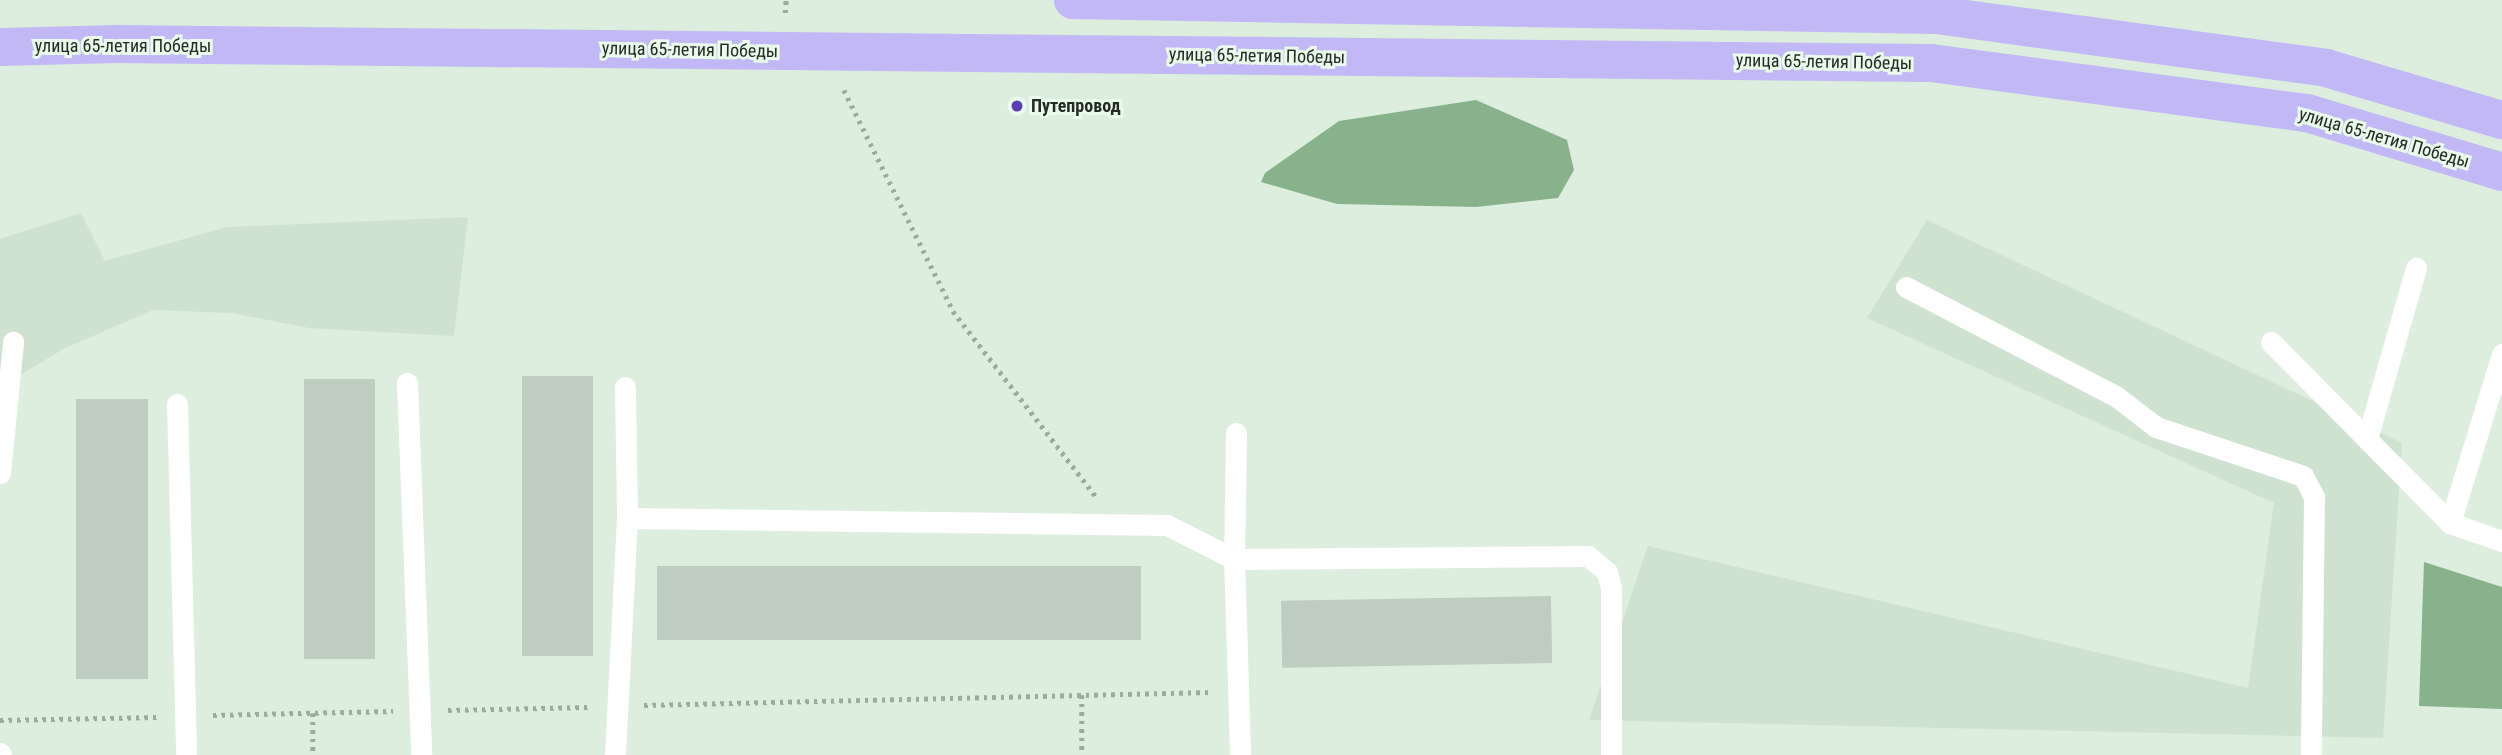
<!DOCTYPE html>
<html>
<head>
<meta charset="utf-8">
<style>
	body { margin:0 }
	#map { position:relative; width:2502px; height:755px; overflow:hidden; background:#ddedde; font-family:"Roboto Condensed",sans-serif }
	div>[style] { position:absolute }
	.built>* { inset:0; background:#cee2cf }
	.forest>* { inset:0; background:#88b28c }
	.building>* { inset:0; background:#becdbf; transform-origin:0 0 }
	.path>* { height:4.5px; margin-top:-2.25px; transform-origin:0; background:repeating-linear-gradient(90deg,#9eaa9e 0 3.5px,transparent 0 8.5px) }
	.lane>* { height:21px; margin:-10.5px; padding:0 10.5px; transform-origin:10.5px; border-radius:10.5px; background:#fff }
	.primary>* { height:38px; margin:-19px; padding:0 19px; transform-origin:19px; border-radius:19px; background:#c1b8f5 }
	.dots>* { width:19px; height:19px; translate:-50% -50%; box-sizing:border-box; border:4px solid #eafaeb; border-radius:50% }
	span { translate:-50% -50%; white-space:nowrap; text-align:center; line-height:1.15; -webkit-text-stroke:6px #eafaeb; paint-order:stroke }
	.street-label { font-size:18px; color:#242a24 }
	.poi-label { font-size:18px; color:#242a24; font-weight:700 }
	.left { translate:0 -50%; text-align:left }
</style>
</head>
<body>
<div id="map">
	<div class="built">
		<i style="clip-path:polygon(81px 213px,105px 261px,227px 227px,468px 217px,454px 336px,309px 328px,232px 313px,153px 310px,65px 348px,0 387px,0 239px)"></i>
		<i style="clip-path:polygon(1927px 220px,2402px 443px,2383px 738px,1589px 720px,1648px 546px,2248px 688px,2274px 503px,1867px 318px)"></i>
	</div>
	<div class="forest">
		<i style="clip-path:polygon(1476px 100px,1567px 140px,1574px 170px,1558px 198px,1476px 207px,1337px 204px,1261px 182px,1265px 173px,1339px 121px)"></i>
		<i style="clip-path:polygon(2424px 562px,2502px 587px,2502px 709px,2419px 706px)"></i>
	</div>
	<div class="building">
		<i style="left:522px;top:376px;width:71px;height:280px"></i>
		<i style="left:304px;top:379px;width:71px;height:280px"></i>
		<i style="left:76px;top:399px;width:72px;height:280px"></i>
		<i style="left:1141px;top:566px;width:74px;height:484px;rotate:90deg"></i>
		<i style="left:1551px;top:596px;width:67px;height:270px;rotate:89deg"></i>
	</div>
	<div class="path">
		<i style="left:785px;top:13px;width:13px;rotate:-86deg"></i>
		<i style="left:844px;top:90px;width:246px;rotate:63.7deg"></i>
		<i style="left:953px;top:311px;width:235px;rotate:52.4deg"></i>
		<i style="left:1082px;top:695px;width:60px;rotate:90deg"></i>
		<i style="left:644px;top:705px;width:568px;rotate:-1.31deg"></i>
		<i style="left:448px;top:710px;width:141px;rotate:-1.2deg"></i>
		<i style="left:313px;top:713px;width:42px;rotate:90deg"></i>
		<i style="left:213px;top:715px;width:180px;rotate:-1.3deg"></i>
		<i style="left:0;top:720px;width:159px;rotate:-1.1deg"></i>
	</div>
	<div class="lane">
		<i style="left:1906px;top:287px;width:238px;rotate:27.5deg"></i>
		<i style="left:2117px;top:397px;width:49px;rotate:37.6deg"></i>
		<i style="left:2156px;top:427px;width:155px;rotate:18.4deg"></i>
		<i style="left:2303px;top:476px;width:24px;rotate:62deg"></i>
		<i style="left:2314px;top:497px;width:258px;rotate:90.7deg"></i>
		<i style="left:2271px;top:342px;width:255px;rotate:45.3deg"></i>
		<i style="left:2502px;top:354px;width:177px;rotate:107.1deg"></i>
		<i style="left:2450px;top:523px;width:55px;rotate:19.1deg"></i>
		<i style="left:407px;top:383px;width:372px;rotate:87.8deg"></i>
		<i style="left:625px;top:387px;width:131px;rotate:89.1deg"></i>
		<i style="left:177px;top:404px;width:351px;rotate:88.5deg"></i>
		<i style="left:1236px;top:433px;width:126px;rotate:90.9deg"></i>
		<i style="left:1234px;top:559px;width:196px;rotate:88.2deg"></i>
		<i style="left:2367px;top:439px;width:178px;rotate:-74deg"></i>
		<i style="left:0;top:473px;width:132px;rotate:-84.3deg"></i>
		<i style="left:0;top:753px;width:2px;rotate:63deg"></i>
		<i style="left:615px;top:755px;width:237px;rotate:-87.1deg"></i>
		<i style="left:627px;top:518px;width:540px;rotate:0.74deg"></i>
		<i style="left:1167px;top:525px;width:75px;rotate:26.9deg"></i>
		<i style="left:1234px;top:559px;width:354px;rotate:-0.5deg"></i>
		<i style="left:1588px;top:556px;width:25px;rotate:40deg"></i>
		<i style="left:1607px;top:572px;width:16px;rotate:76deg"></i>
		<i style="left:1611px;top:588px;width:167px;rotate:90deg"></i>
	</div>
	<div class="primary">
		<i style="left:1073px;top:0;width:863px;rotate:1deg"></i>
		<i style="left:1936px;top:15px;width:394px;rotate:7.7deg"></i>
		<i style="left:2326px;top:68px;width:184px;rotate:16.5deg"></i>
		<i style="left:0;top:47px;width:116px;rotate:-1.5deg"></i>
		<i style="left:116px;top:44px;width:1815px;rotate:0.6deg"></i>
		<i style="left:1931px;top:63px;width:379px;rotate:7.6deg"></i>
		<i style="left:2307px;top:113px;width:204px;rotate:16.8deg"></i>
	</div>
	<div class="dots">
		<i style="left:1017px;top:106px;background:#5b3eb6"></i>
	</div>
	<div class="street-label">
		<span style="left:123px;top:46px">улица 65-летия Победы</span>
		<span style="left:690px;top:50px;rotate:1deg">улица 65-летия Победы</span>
		<span style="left:1257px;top:56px;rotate:1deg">улица 65-летия Победы</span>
		<span style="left:1824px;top:62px;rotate:1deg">улица 65-летия Победы</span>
		<span style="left:2384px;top:138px;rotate:16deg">улица 65-летия Победы</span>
	</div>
	<div class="poi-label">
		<span class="left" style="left:1031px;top:106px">Путепровод</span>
	</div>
</div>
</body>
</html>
